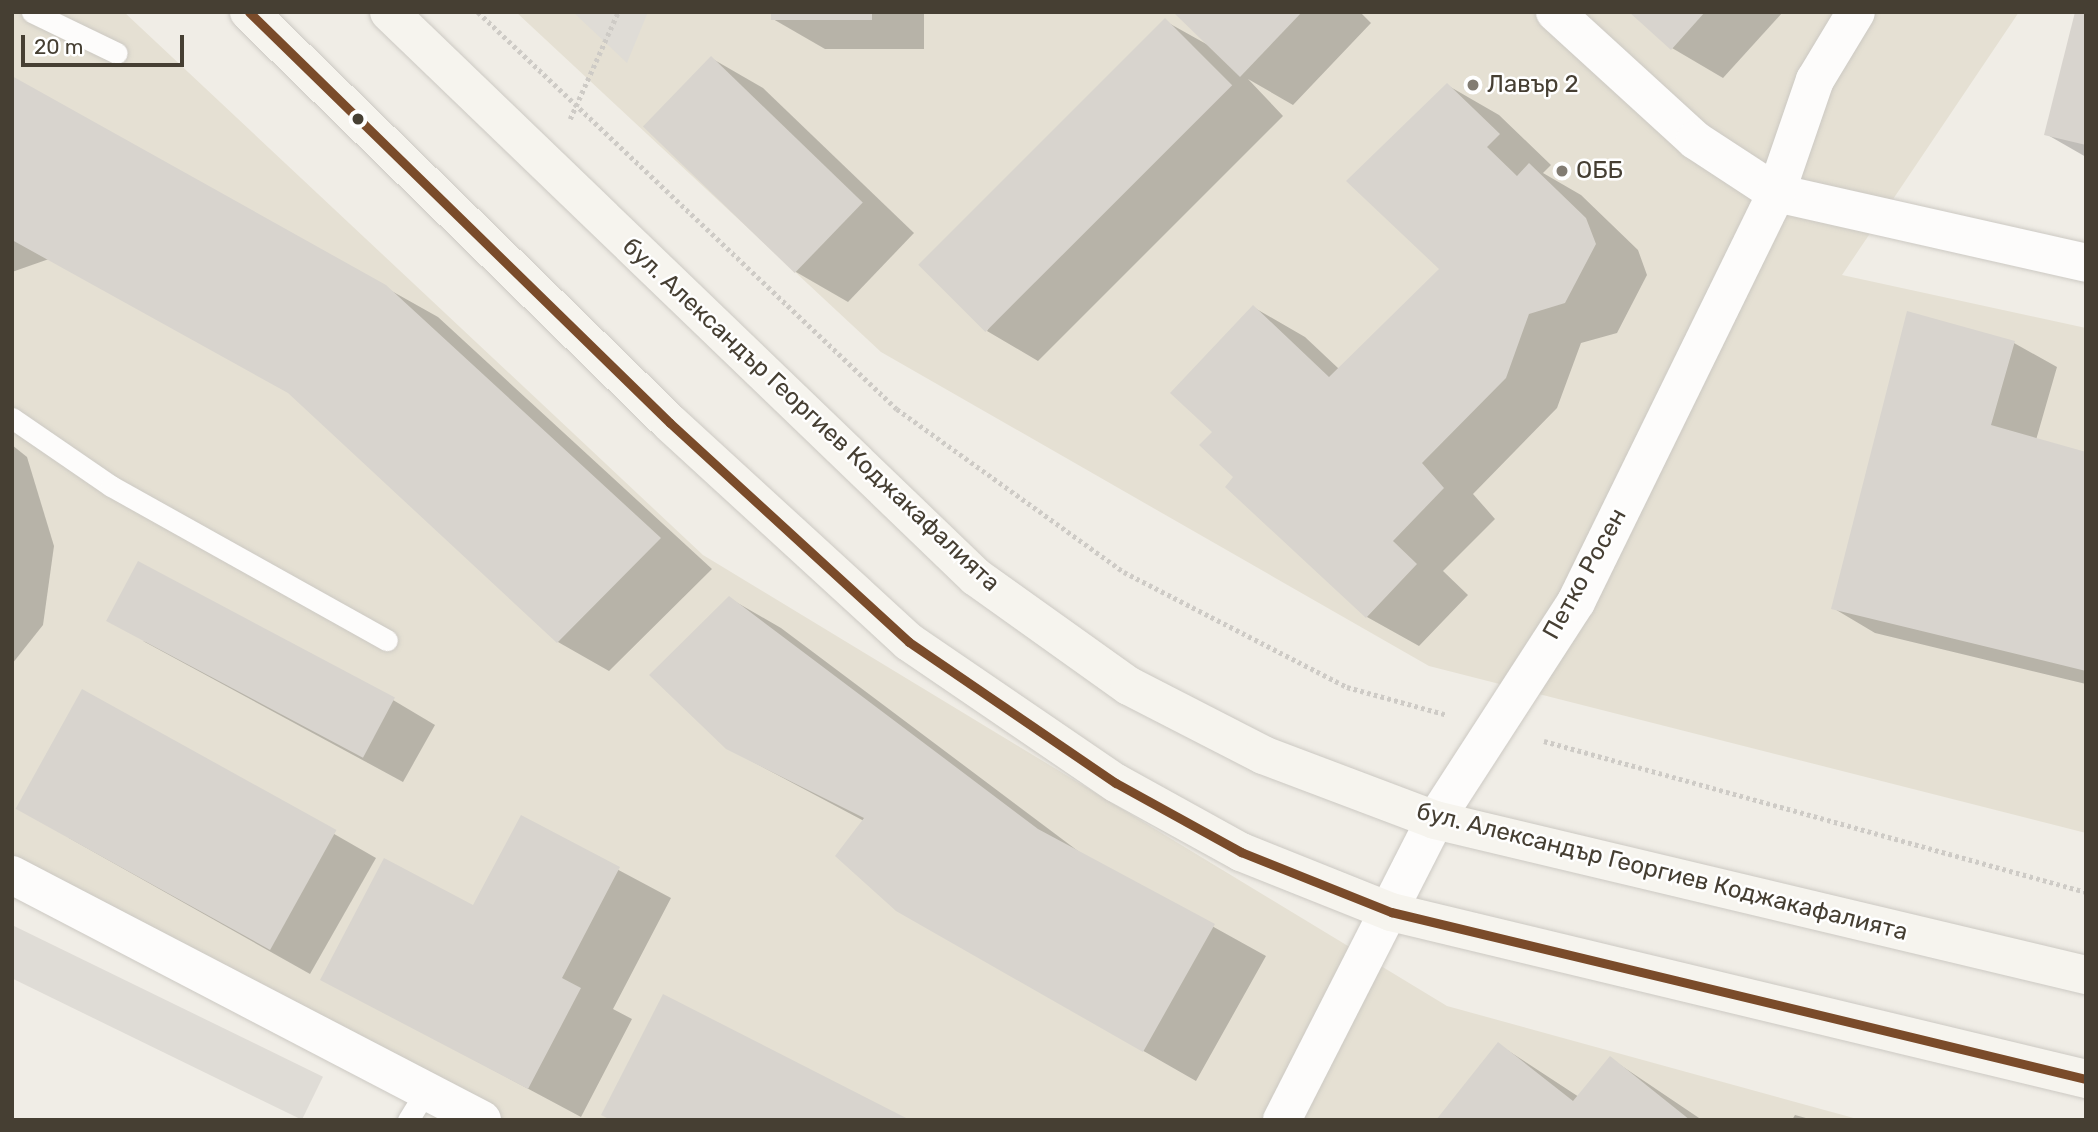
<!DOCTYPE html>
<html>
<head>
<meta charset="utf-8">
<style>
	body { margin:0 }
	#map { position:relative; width:2098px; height:1132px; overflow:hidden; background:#f0ede6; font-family:Rubik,sans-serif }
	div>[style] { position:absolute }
	.residential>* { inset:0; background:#e5e0d3 }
	.parking>* { inset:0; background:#dfdcd6; transform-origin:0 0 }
	.shadow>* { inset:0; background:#0003 }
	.building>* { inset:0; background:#d8d4ce; transform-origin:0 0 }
	.path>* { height:4.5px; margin-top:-2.25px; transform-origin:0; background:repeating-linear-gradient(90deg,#cecbc6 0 3.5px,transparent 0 7px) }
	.roads { filter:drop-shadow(0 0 2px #ccc9c3) drop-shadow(0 0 2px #ccc9c3) }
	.lane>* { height:21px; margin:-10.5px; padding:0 10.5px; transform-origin:10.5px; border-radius:10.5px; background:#fdfcfb }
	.street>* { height:38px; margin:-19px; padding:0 19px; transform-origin:19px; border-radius:19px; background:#fdfcfb }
	.secondary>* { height:38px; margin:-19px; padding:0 19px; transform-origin:19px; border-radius:19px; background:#f6f4ee }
	.bus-1>* { height:9px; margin:-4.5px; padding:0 4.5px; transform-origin:4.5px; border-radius:4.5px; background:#7a4b2a }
	.dots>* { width:19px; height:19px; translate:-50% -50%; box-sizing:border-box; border:4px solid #fff; border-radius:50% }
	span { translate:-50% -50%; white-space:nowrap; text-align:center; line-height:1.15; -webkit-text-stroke:5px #fff; paint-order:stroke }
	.poi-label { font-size:24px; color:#463f33 }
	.left { translate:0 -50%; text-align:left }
	.street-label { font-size:24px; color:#463f33 }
	.frame { position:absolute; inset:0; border:14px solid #463f33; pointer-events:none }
	.scale { position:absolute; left:21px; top:35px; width:163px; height:32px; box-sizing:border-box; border:4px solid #463f33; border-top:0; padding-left:9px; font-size:21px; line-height:24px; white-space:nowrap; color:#463f33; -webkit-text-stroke:5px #fff; paint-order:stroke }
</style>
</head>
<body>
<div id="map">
	<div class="residential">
		<i style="clip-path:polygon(12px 12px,124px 12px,703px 555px,1447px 1006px,1861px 1120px,446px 1120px,12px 858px)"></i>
		<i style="clip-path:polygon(516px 12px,2019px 12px,1842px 275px,2086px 328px,2086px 833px,1429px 666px,881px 352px)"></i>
	</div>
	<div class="parking">
		<i style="clip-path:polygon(573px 12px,648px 12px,627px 63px)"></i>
		<i style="left:12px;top:925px;width:346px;height:48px;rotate:26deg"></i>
	</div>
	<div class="shadow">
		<i style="clip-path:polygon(773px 12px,924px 12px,924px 49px,825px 49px,773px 19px)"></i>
		<i style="clip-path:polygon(1175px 12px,1360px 12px,1371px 23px,1293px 105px,1248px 79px,1283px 116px,1038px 361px,987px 331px,1165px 21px,1208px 45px)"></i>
		<i style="clip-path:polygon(1631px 12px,1783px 12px,1723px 78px,1672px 48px)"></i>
		<i style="clip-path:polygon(2086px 12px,2086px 157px,2046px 134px)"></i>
		<i style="clip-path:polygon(711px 58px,763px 88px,914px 233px,848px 302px,796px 272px,645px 127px)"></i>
		<i style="clip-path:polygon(12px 78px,438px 317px,712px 569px,609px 671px,558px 642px,292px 394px,49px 259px,12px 272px)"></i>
		<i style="clip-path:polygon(1447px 85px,1499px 115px,1551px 165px,1543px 173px,1581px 195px,1638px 250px,1647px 275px,1617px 333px,1581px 343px,1557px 408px,1473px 494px,1495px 519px,1443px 571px,1468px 595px,1419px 646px,1367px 617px,1236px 477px,1214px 432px,1253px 307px,1305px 337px,1339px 369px,1441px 269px)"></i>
		<i style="clip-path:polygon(2014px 343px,2057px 367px,2036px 440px,2086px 454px,2086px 684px,1875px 633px,1833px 608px)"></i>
		<i style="clip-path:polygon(12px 445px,27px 457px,54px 546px,43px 625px,12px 664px)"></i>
		<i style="clip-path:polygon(729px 598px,781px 628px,1082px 854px,1266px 956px,1196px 1081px,897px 910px,864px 821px,727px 748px)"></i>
		<i style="clip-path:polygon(143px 641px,393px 700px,435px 725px,403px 782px)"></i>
		<i style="clip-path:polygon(184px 748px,376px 858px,310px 974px,69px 838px)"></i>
		<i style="clip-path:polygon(521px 818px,671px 898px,613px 1009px,632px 1019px,581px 1117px,323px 979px,474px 907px)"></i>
		<i style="clip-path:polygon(1498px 1044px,1579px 1097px,1610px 1058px,1702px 1120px,1438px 1120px)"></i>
		<i style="clip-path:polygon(1795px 1115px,1813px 1120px,1792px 1120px)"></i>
	</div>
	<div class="building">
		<i style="left:771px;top:12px;width:101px;height:8px"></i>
		<i style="clip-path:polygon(1173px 12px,1302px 12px,1240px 77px)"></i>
		<i style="clip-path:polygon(1629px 12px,1705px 12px,1671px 50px)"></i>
		<i style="clip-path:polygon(2075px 12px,2086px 12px,2086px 145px,2044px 135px)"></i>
		<i style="left:1165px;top:18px;width:95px;height:349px;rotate:45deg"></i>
		<i style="left:711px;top:56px;width:211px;height:98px;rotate:44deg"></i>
		<i style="clip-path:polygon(12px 76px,386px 285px,661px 538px,557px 643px,288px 393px,12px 240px)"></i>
		<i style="clip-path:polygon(1447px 83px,1500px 134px,1487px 147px,1517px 176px,1529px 163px,1586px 218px,1596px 244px,1565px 303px,1529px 314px,1506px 378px,1422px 463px,1444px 488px,1393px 541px,1417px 564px,1366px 618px,1225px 487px,1233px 477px,1199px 445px,1212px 432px,1170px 393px,1253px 305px,1329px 377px,1439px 269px,1346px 181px)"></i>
		<i style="clip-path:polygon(1907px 311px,2015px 341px,1991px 425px,2086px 452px,2086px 671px,1831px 609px)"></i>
		<i style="left:138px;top:561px;width:291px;height:68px;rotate:28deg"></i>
		<i style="clip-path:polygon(729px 596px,1038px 829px,1215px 924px,1143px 1052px,896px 911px,835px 856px,864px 818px,726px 749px,649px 675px)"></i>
		<i style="left:82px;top:689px;width:291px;height:137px;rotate:29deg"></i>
		<i style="clip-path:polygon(521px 815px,620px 867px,562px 978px,581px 988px,528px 1089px,320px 980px,384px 858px,473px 905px)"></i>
		<i style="clip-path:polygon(663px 994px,910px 1120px,611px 1120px,601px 1115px)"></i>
		<i style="clip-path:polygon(1498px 1042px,1573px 1101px,1610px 1056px,1690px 1120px,1436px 1120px)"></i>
	</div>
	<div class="path">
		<i style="left:478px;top:12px;width:577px;rotate:43.46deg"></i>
		<i style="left:897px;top:409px;width:279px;rotate:35.7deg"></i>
		<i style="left:1124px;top:572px;width:251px;rotate:27.3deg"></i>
		<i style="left:1347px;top:687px;width:104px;rotate:15.6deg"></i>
		<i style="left:570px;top:119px;width:117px;rotate:-65.8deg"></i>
		<i style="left:1544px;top:741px;width:563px;rotate:15.57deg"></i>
	</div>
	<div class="roads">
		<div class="lane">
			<i style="left:32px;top:12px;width:94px;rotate:25.8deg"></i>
			<i style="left:12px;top:418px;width:120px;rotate:34.5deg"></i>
			<i style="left:111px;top:486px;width:316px;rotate:29.2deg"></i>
			<i style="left:408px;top:1120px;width:34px;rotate:-58deg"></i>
		</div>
		<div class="street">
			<i style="left:1555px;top:12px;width:190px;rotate:42.4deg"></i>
			<i style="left:1695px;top:140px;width:97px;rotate:33.2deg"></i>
			<i style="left:1776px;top:193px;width:318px;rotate:12.7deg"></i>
			<i style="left:12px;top:875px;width:530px;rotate:27.53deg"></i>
			<i style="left:1282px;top:1120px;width:337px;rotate:-63deg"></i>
			<i style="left:1435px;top:820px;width:260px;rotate:-57.1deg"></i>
			<i style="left:1576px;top:602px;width:455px;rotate:-63.9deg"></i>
			<i style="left:1776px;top:193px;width:120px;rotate:-71deg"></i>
			<i style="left:1815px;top:80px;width:79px;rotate:-58.9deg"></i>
		</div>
		<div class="secondary">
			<i style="left:249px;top:12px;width:588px;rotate:44.31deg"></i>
			<i style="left:670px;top:423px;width:324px;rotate:42.5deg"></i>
			<i style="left:909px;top:642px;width:250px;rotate:34.3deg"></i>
			<i style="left:1116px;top:783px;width:143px;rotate:28.9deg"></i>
			<i style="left:1241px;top:852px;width:162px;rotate:21.8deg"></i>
			<i style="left:1391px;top:912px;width:715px;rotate:13.51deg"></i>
			<i style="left:389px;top:12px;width:815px;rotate:43.91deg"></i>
			<i style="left:976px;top:577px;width:188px;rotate:35.5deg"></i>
			<i style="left:1129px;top:686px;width:151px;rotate:27.2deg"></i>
			<i style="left:1263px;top:755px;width:184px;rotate:20.7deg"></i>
			<i style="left:1435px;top:820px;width:669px;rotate:13.39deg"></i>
		</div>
	</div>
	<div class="bus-1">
		<i style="left:249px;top:12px;width:588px;rotate:44.31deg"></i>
		<i style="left:670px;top:423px;width:324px;rotate:42.5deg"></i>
		<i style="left:909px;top:642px;width:250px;rotate:34.3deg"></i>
		<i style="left:1116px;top:783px;width:143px;rotate:28.9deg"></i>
		<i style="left:1241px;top:852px;width:162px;rotate:21.8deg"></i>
		<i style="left:1391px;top:912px;width:715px;rotate:13.51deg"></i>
	</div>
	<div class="dots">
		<i style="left:1473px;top:85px;background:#827c72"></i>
		<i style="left:358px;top:119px;background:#463f33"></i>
		<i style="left:1562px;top:171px;background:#827c72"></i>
	</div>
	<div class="poi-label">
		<span class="left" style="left:1487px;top:85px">Лавър 2</span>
		<span class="left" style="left:1576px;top:171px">ОББ</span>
	</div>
	<div class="street-label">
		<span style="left:811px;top:415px;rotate:43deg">бул. Александър Георгиев Коджакафалията</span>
		<span style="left:1585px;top:574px;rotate:-61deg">Петко Росен</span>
		<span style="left:1662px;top:872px;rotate:14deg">бул. Александър Георгиев Коджакафалията</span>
	</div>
	<div class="frame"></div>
	<div class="scale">20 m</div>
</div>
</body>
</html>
